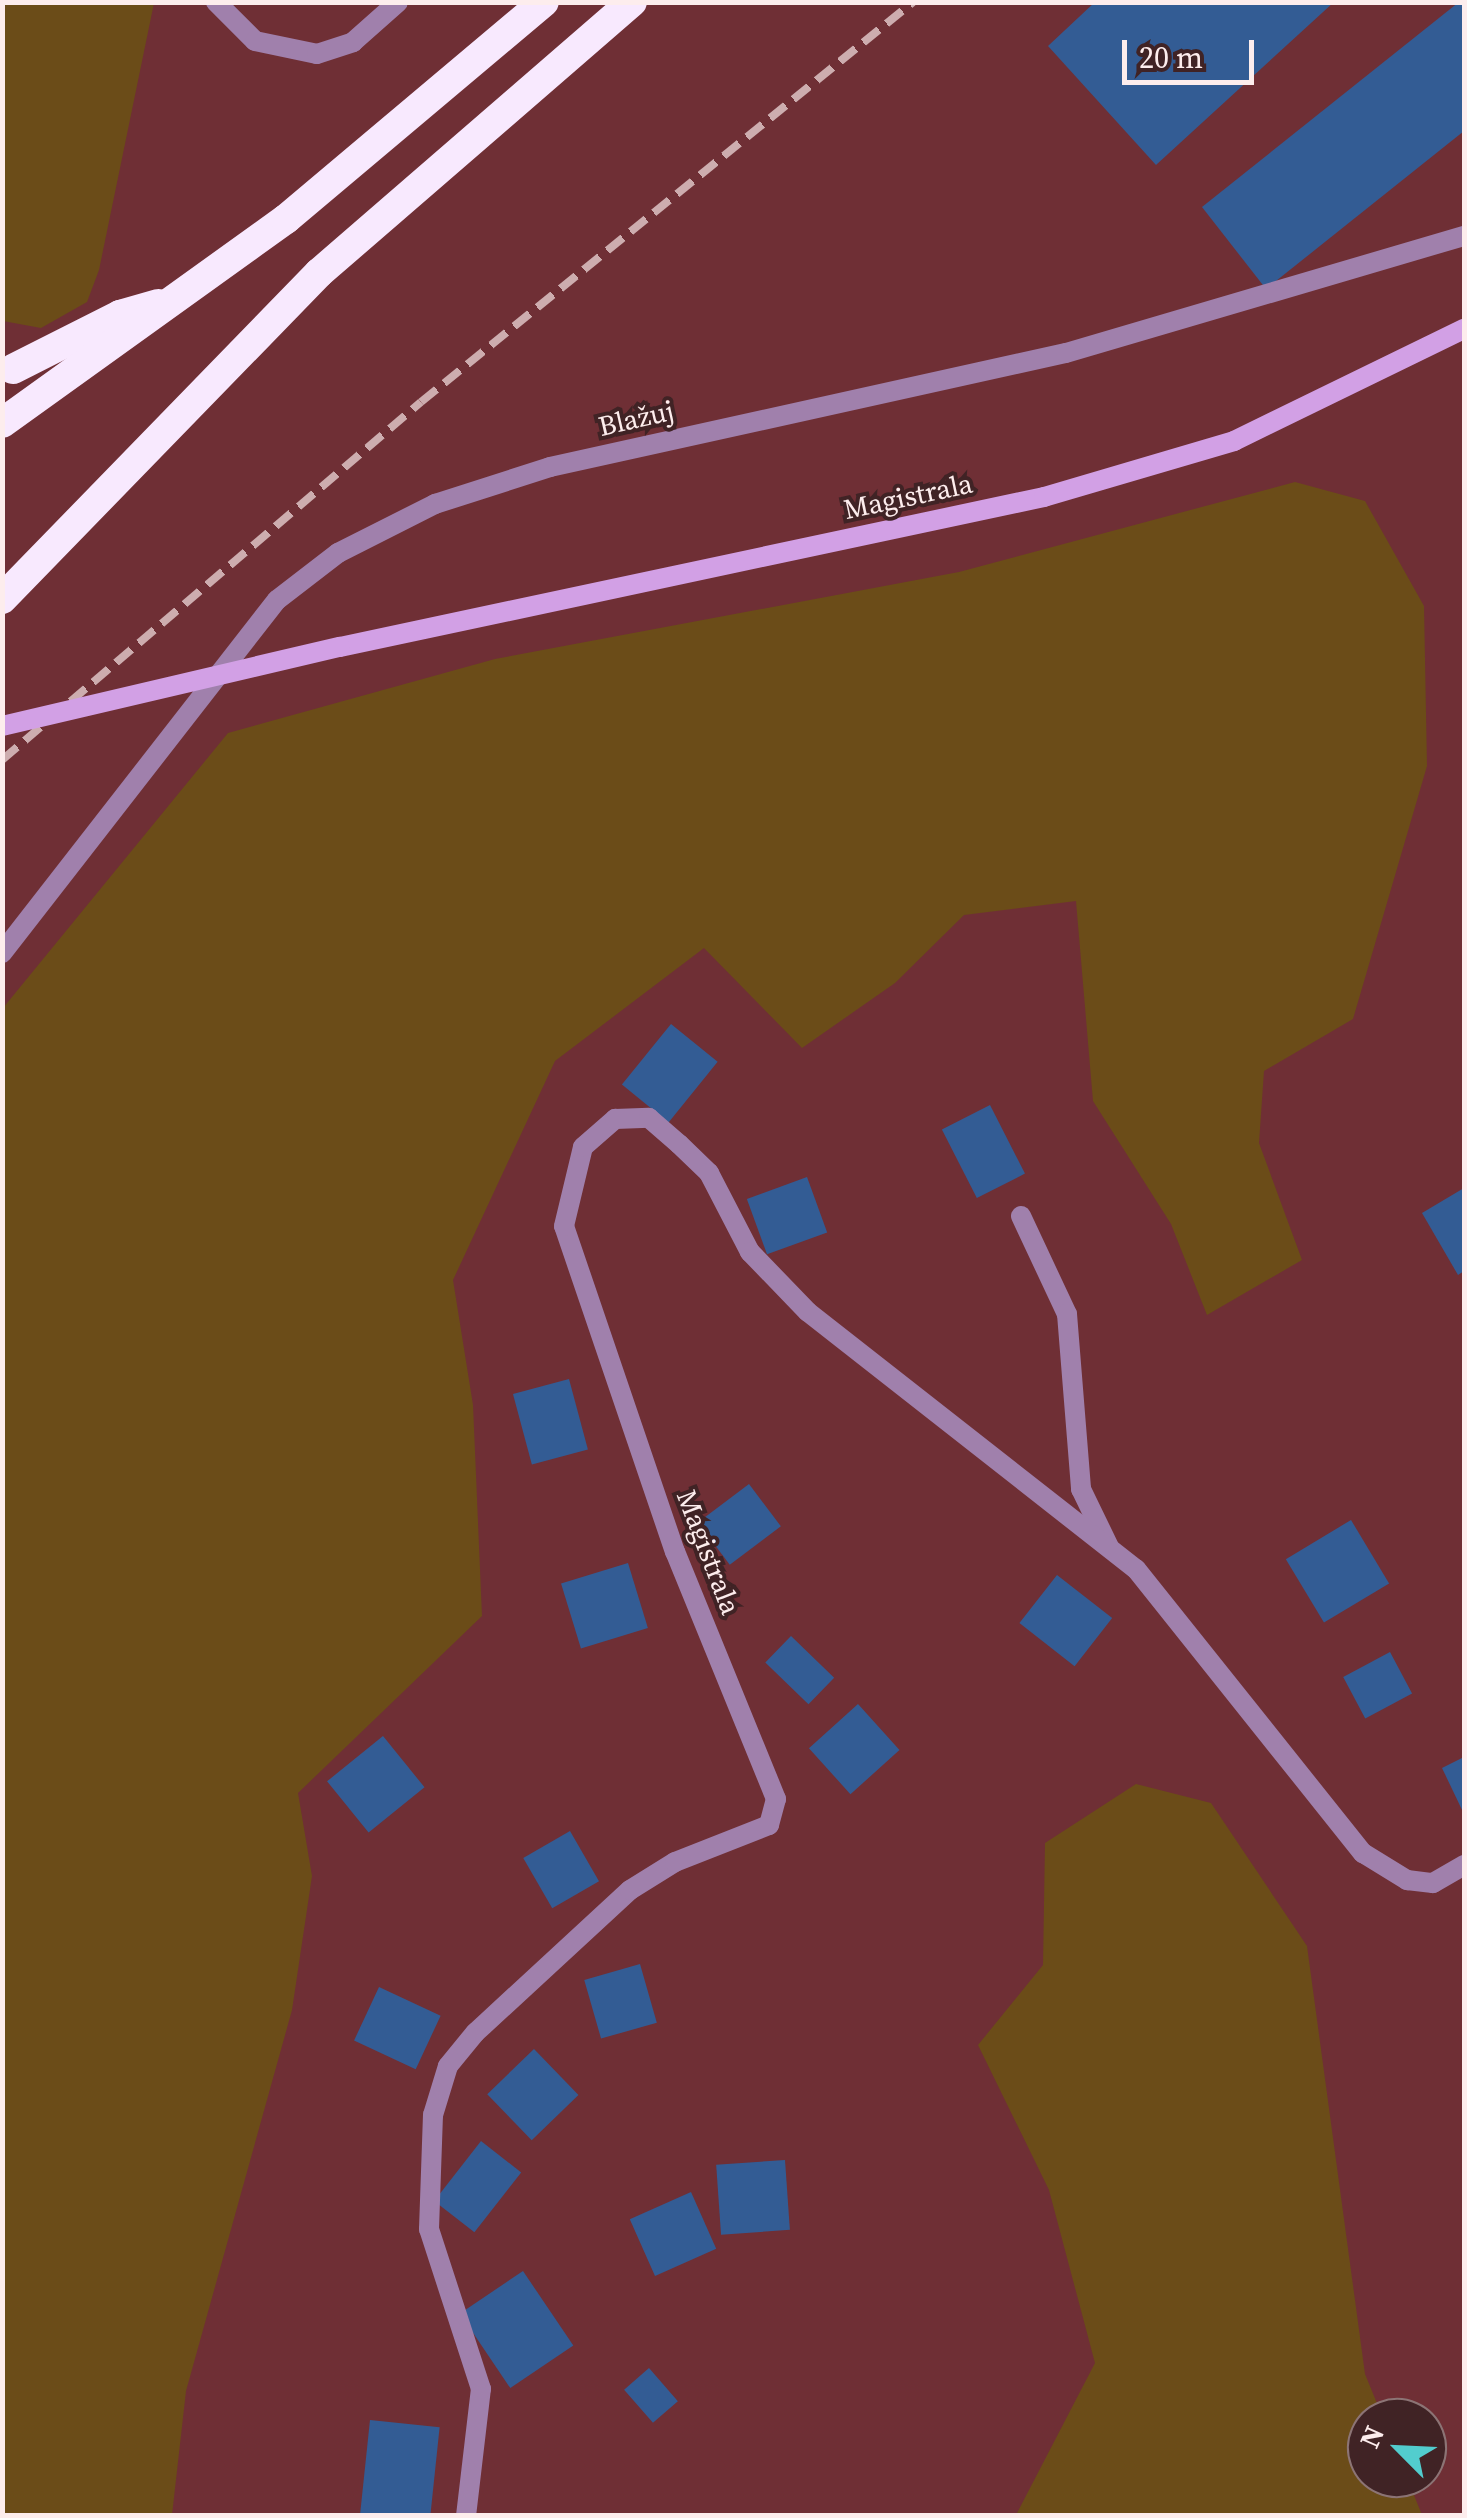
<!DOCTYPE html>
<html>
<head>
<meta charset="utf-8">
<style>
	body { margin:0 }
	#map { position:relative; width:1467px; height:2518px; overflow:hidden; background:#6f2f35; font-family:"Source Serif 4",serif }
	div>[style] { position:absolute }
	.green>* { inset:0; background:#6b4c18 }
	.building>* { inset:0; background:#335c94; transform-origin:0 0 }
	.lane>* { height:20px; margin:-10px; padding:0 10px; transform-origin:10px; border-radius:10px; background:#a080ac }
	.street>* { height:20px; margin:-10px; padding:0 10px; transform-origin:10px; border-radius:10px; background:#a080ac }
	.secondary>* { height:20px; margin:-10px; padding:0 10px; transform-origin:10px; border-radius:10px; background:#d2a0e5 }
	.highway>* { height:30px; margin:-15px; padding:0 15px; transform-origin:15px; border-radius:15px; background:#f8e9fe }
	.rail>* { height:8px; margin-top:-4px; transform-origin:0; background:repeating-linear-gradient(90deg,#cdadaf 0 20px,transparent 0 30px) }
	.secondary-bridge>* { height:20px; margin:-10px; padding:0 10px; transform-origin:10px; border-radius:10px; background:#d2a0e5 }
	span { translate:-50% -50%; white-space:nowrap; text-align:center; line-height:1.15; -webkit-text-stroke:8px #402325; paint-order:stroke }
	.street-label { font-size:28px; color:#fdeded }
	.frame { position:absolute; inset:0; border:5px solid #fdeded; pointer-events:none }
	.north { position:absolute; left:1347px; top:2398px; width:100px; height:100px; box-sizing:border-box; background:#402325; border:2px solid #8c7475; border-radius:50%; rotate:294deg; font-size:28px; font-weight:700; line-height:40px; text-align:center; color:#fdeded }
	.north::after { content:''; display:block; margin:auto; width:35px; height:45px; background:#52cdce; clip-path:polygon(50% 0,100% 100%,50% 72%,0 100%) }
	.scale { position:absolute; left:1122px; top:40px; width:132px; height:45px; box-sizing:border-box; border:5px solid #fdeded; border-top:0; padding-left:12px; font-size:30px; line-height:35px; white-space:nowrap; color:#fdeded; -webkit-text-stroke:8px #402325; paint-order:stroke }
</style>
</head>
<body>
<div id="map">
	<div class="green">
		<i style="clip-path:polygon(2px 3px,154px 3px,99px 270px,87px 302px,41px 328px,3px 321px)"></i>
		<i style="clip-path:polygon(1295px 482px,1365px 501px,1424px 606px,1427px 766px,1353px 1019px,1264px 1071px,1259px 1143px,1302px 1260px,1207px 1315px,1171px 1224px,1093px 1101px,1076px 901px,964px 915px,895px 983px,802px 1048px,704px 948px,555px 1061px,453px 1280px,473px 1405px,482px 1616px,298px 1793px,312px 1876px,292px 2010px,186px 2391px,172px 2515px,3px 2515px,3px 1008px,228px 733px,495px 659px,959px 572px)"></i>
		<i style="clip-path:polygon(1136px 1784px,1211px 1803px,1307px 1946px,1365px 2374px,1383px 2418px,1367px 2418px,1367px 2478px,1407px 2478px,1422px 2515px,1016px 2515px,1095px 2363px,1049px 2190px,978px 2045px,1043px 1965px,1045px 1843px)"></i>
	</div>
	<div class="building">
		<i style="clip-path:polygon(1095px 2px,1334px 2px,1156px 165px,1048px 46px)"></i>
		<i style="clip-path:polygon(1459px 2px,1464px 2px,1464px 131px,1266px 289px,1202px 207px)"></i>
		<i style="left:671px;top:1024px;width:60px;height:78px;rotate:39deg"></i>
		<i style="left:990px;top:1105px;width:77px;height:54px;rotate:63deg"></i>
		<i style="left:807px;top:1177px;width:59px;height:64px;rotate:70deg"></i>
		<i style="clip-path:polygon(1464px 1188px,1464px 1271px,1458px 1275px,1422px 1213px)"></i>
		<i style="left:569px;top:1379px;width:73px;height:58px;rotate:75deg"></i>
		<i style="left:749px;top:1484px;width:53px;height:64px;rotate:53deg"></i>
		<i style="left:1351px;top:1520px;width:74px;height:76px;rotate:59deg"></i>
		<i style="left:628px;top:1563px;width:68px;height:70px;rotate:73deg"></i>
		<i style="left:1057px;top:1575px;width:70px;height:61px;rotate:38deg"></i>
		<i style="left:791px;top:1636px;width:60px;height:37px;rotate:44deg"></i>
		<i style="left:1390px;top:1652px;width:47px;height:53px;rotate:62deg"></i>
		<i style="left:858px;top:1704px;width:62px;height:66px;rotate:48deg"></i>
		<i style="left:383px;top:1736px;width:66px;height:72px;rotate:51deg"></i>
		<i style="clip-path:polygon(1464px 1757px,1464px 1814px,1442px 1768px)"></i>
		<i style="left:570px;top:1831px;width:58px;height:54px;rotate:60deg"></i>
		<i style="left:640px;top:1964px;width:61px;height:58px;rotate:74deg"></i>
		<i style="left:379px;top:1987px;width:68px;height:59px;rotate:25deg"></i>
		<i style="left:534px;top:2049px;width:64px;height:65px;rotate:46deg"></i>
		<i style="left:481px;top:2141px;width:51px;height:76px;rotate:38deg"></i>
		<i style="left:785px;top:2160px;width:70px;height:69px;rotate:86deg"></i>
		<i style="left:691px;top:2192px;width:62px;height:67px;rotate:66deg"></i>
		<i style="left:523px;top:2271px;width:90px;height:76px;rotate:56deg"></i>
		<i style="left:649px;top:2368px;width:44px;height:33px;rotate:49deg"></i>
		<i style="left:370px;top:2420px;width:70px;height:96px;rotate:6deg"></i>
	</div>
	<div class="lane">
		<i style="left:216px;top:2px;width:55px;rotate:45deg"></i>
		<i style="left:255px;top:41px;width:63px;rotate:11.8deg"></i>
		<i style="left:317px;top:54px;width:38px;rotate:-18deg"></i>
		<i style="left:353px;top:42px;width:60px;rotate:-41.6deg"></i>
		<i style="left:2px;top:953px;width:447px;rotate:-52.1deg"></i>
		<i style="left:277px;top:600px;width:77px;rotate:-37.6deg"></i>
		<i style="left:338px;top:553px;width:109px;rotate:-26.8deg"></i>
		<i style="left:435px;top:504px;width:121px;rotate:-17.8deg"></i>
		<i style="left:550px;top:467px;width:528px;rotate:-12.46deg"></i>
		<i style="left:1066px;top:353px;width:415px;rotate:-16.4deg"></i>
	</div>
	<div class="street">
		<i style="left:1021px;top:1216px;width:108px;rotate:64.9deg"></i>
		<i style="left:1067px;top:1314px;width:176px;rotate:85.4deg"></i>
		<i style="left:1081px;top:1489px;width:64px;rotate:64.2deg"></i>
		<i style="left:466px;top:2516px;width:128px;rotate:-83.3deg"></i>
		<i style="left:481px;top:2389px;width:168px;rotate:-108deg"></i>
		<i style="left:429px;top:2229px;width:114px;rotate:-88deg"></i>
		<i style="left:433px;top:2115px;width:51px;rotate:-73deg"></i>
		<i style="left:448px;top:2066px;width:43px;rotate:-50.7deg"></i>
		<i style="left:475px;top:2033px;width:211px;rotate:-42.7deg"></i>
		<i style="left:630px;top:1890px;width:53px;rotate:-31.9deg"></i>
		<i style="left:675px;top:1862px;width:101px;rotate:-21.5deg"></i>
		<i style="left:769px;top:1825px;width:27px;rotate:-75deg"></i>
		<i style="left:776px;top:1799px;width:267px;rotate:-112.2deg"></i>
		<i style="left:675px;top:1552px;width:344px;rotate:-108.8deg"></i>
		<i style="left:564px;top:1226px;width:81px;rotate:-76.5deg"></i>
		<i style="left:583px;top:1147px;width:43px;rotate:-41.2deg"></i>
		<i style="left:615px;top:1119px;width:34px;rotate:-2deg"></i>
		<i style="left:649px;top:1118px;width:40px;rotate:41deg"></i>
		<i style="left:679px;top:1144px;width:42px;rotate:44deg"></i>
		<i style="left:709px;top:1173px;width:89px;rotate:62.6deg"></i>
		<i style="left:750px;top:1252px;width:83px;rotate:46deg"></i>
		<i style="left:808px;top:1312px;width:417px;rotate:38.1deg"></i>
		<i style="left:1136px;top:1569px;width:364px;rotate:51.4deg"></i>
		<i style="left:1363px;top:1853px;width:52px;rotate:31.5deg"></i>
		<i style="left:1407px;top:1880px;width:26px;rotate:7deg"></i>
		<i style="left:1433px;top:1883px;width:36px;rotate:-30deg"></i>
	</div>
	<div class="secondary">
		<i style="left:340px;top:647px;width:720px;rotate:-12.03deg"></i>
		<i style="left:1044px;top:497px;width:198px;rotate:-16.4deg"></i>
		<i style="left:1234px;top:441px;width:256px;rotate:-26deg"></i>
	</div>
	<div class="highway">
		<i style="left:13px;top:369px;width:120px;rotate:-26.8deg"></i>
		<i style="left:120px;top:315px;width:40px;rotate:-16deg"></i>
		<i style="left:2px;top:423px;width:350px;rotate:-35.7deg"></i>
		<i style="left:286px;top:219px;width:337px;rotate:-40.1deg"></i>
		<i style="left:2px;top:599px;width:455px;rotate:-45.8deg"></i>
		<i style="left:319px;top:273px;width:414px;rotate:-40.9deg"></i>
	</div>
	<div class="rail">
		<i style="left:2px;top:760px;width:551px;rotate:-40.51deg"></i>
		<i style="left:421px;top:402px;width:634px;rotate:-39.11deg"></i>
	</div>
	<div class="secondary-bridge">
		<i style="left:2px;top:726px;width:347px;rotate:-13.2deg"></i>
	</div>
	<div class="street-label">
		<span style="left:636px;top:418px;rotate:-13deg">Blažuj</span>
		<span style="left:908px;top:496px;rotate:-12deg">Magistrala</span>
		<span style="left:709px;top:1552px;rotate:69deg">Magistrala</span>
	</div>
	<div class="frame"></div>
	<div class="north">N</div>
	<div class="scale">20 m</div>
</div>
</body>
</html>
